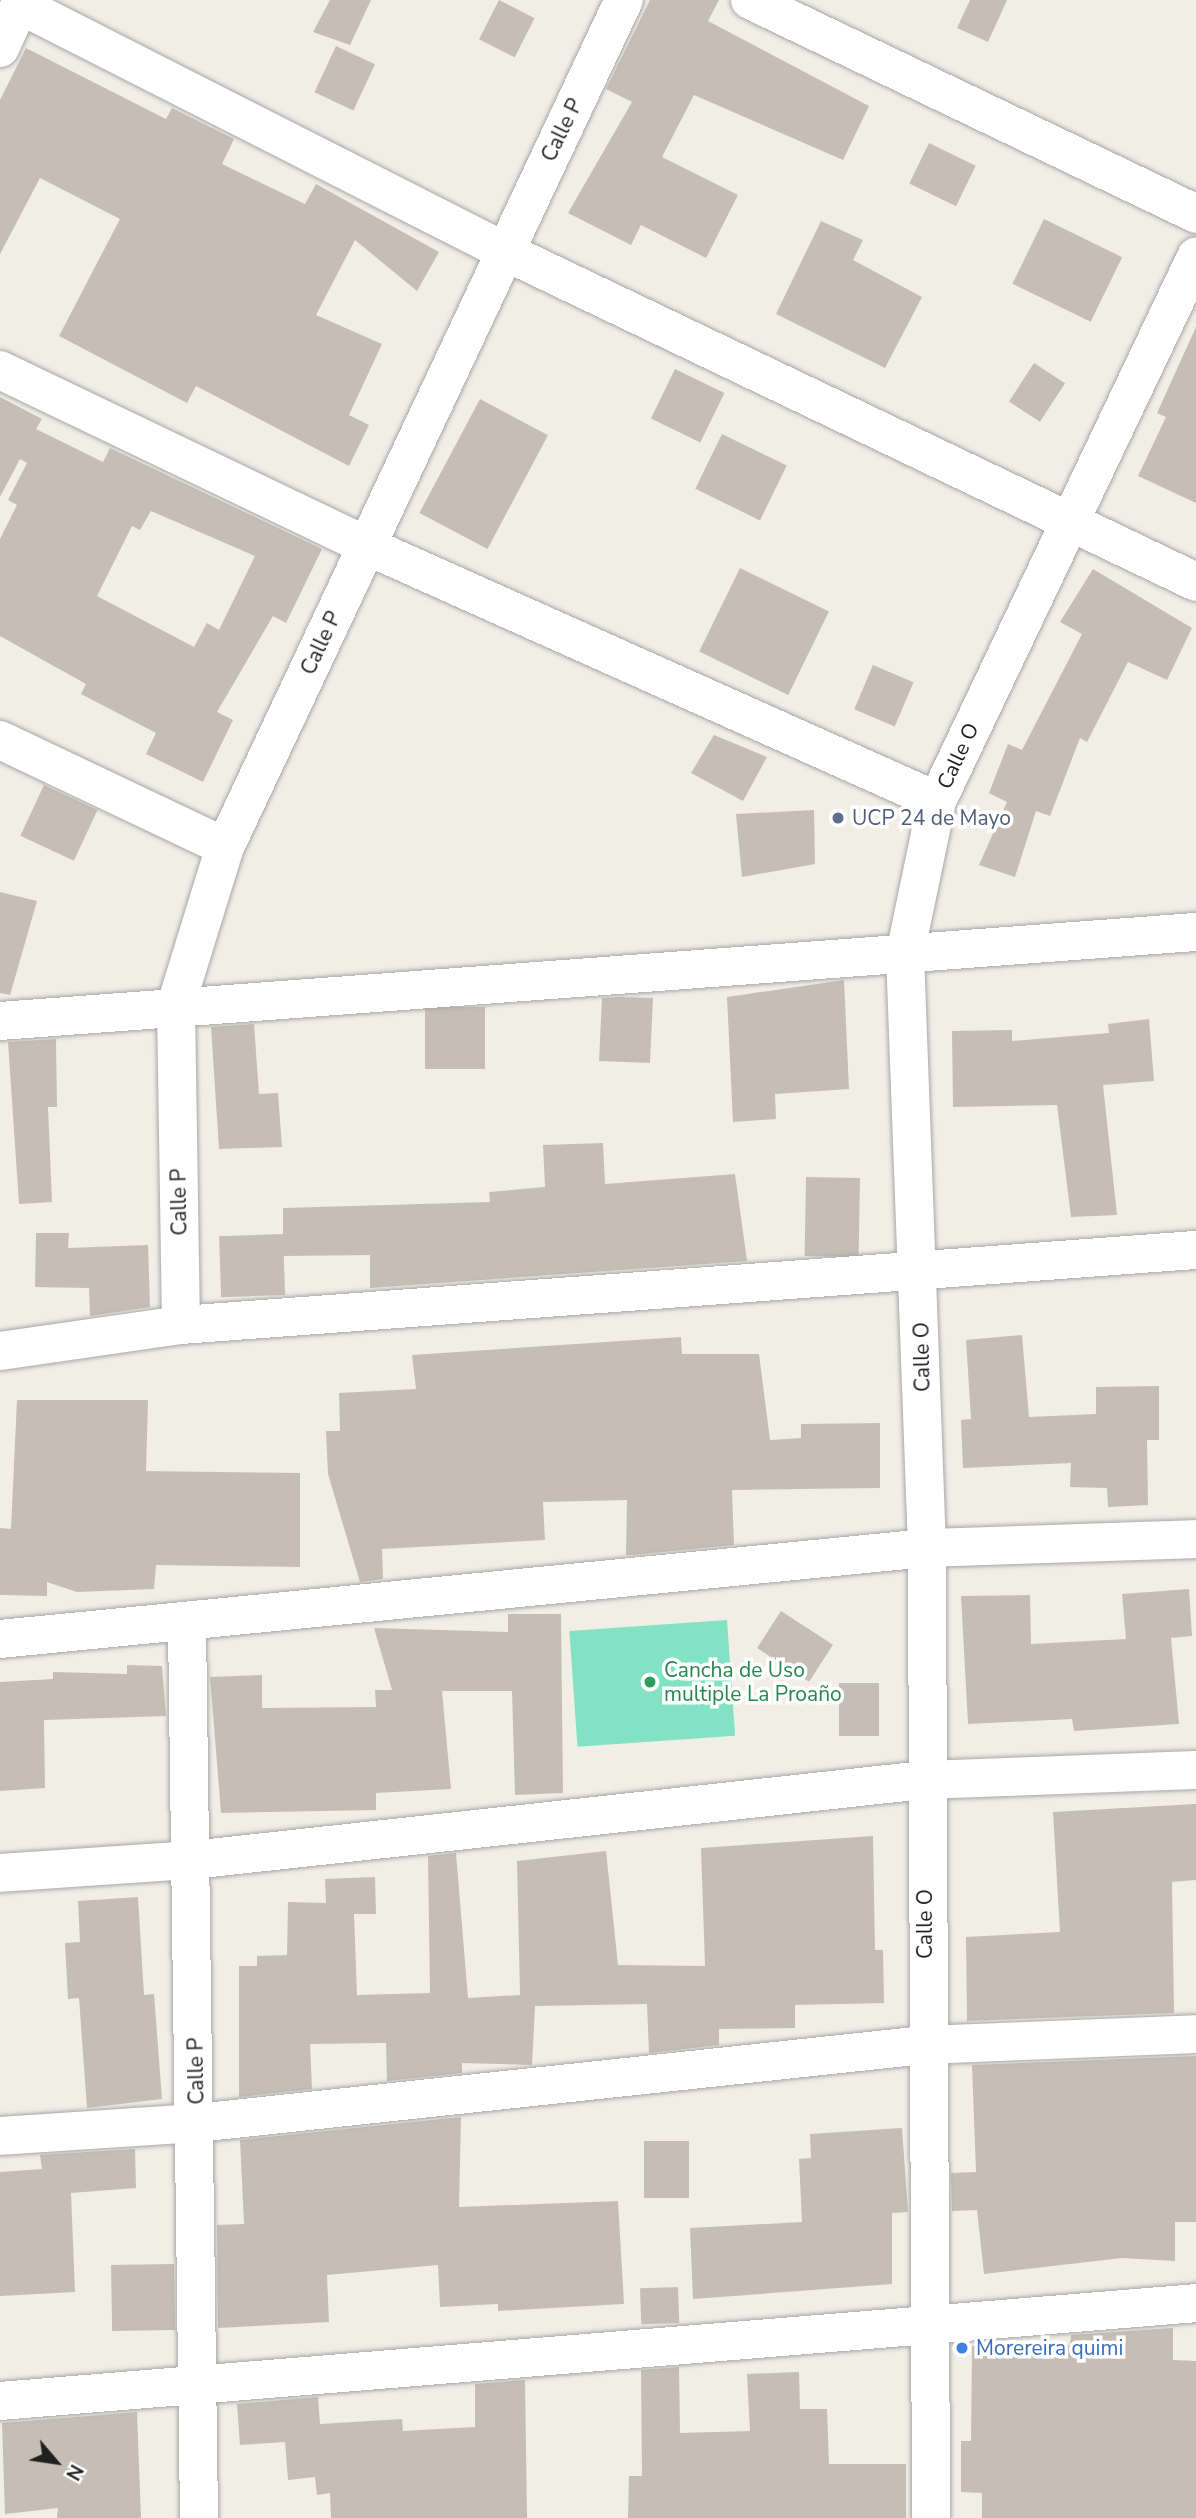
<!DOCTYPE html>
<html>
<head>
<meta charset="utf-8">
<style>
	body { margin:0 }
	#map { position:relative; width:1196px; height:2518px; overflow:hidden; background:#f1eee6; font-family:"Nunito Sans",sans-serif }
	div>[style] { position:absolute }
	.pitch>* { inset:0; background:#83e2c4; transform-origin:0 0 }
	.building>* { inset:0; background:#c6beb5; transform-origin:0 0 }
	.roads { filter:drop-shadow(0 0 2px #a7a7a7) drop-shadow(0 0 2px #a7a7a7) }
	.minor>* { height:38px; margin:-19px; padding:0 19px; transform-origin:19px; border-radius:19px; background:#fff }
	.tertiary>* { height:38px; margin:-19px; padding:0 19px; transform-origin:19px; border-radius:19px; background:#fff }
	.dots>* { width:19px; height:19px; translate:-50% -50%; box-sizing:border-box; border:4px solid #fff; border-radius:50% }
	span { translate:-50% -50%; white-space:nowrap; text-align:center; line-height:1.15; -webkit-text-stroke:7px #fff; paint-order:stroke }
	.street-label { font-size:21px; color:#202020 }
	.service-label { font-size:21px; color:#4e5e75 }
	.left { translate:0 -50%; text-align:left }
	.leisure-label { font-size:21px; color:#27864d }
	.shop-label { font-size:21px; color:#366cbe }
	.north { position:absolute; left:21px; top:2427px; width:70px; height:70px; -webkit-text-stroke:5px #fff; paint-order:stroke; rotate:119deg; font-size:19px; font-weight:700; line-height:28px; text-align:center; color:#202020 }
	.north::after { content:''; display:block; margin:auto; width:24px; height:32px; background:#202020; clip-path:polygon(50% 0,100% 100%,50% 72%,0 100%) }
</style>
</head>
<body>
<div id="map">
	<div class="pitch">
		<i style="left:727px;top:1620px;width:116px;height:158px;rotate:86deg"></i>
	</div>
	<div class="building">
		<i style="clip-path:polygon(330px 0,371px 0,350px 45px,313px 32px)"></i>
		<i style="left:499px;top:0;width:40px;height:44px;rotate:27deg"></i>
		<i style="clip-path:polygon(650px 0,719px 0,708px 21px,869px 106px,843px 160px,694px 95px,662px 157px,738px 195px,706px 258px,641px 225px,631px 245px,568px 213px,632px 102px,606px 89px)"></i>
		<i style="clip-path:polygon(970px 0,1007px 0,988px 42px,957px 28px)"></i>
		<i style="left:336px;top:46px;width:43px;height:51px;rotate:25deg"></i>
		<i style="clip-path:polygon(26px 48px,166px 119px,172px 108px,234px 139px,222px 164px,305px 204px,316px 184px,439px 252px,417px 291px,355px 240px,316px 315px,382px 344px,349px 415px,369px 425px,349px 466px,196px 386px,187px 403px,59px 336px,120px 219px,40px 178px,0 254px,0 100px)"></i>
		<i style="left:929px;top:143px;width:52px;height:45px;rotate:26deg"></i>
		<i style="left:1044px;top:219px;width:87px;height:72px;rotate:26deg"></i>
		<i style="clip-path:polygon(821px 221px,863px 240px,853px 260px,922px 297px,885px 368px,776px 314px)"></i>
		<i style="clip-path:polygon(1196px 327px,1196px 503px,1138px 476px,1166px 417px,1157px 413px)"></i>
		<i style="left:1034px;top:363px;width:37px;height:46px;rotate:33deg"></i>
		<i style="left:675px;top:369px;width:55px;height:55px;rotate:26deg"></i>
		<i style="clip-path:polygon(evenodd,0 397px,42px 419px,36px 429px,103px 462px,110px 448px,322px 549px,286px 623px,273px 616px,217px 712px,233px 720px,203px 782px,146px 754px,156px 733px,81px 694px,86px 684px,0 636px,0 539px,17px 505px,8px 500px,27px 463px,20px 459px,0 497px,0 397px,151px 511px,255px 556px,219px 630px,207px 623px,194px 647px,97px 596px,132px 526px,140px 530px,151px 511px)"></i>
		<i style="left:480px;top:399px;width:77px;height:129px;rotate:28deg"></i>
		<i style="left:722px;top:434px;width:72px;height:61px;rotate:26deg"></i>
		<i style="left:740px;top:568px;width:99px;height:93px;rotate:26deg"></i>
		<i style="clip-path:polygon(1093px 569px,1192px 628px,1167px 680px,1128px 662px,1087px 742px,1080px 738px,1050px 816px,1036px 811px,1015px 877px,979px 865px,1007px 802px,989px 793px,1008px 744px,1022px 750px,1082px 634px,1060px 622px)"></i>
		<i style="left:873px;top:665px;width:44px;height:48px;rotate:23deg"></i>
		<i style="clip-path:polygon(714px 735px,767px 757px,743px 801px,691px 773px)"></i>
		<i style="left:44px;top:785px;width:59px;height:56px;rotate:25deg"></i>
		<i style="clip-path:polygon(814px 810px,815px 864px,742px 877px,736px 814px)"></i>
		<i style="clip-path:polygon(0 892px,37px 901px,10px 995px,0 993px)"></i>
		<i style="clip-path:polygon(844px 980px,849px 1089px,775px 1094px,776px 1119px,733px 1122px,727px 997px)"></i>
		<i style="clip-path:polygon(619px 997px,653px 998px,650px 1063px,599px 1061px,602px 998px)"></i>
		<i style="left:485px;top:1007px;width:62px;height:60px;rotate:90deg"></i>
		<i style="clip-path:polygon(1149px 1019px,1154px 1081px,1103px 1085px,1117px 1215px,1071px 1217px,1057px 1105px,953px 1107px,952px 1031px,1012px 1030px,1012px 1041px,1109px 1033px,1108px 1024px)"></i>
		<i style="clip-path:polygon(254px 1024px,259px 1094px,278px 1093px,282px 1147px,219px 1149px,211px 1027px)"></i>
		<i style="clip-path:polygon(56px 1039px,57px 1107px,48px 1107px,52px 1202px,19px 1204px,8px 1042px)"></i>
		<i style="clip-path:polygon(603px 1143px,605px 1184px,735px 1174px,747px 1261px,370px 1288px,370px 1255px,283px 1256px,283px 1208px,490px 1202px,489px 1192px,545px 1187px,543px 1145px)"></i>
		<i style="left:806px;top:1177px;width:54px;height:79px;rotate:1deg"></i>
		<i style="clip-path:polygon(36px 1233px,69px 1233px,68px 1248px,148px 1245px,150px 1307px,90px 1316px,89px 1288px,35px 1287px)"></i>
		<i style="left:283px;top:1234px;width:61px;height:64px;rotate:88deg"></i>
		<i style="clip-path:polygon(1022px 1335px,1029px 1417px,1096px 1414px,1096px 1387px,1159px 1386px,1159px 1440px,1147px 1440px,1148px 1505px,1108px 1507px,1107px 1488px,1070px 1487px,1071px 1463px,963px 1468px,961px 1420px,971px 1419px,966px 1340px)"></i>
		<i style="clip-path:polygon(681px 1337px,682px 1354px,759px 1354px,770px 1440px,801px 1438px,801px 1424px,880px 1423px,880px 1488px,732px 1490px,734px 1545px,632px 1555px,626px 1555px,627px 1500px,543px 1502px,545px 1540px,382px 1549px,383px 1579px,360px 1582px,328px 1474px,326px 1431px,340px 1431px,339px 1393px,416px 1389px,412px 1355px)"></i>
		<i style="clip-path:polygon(17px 1400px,148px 1400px,146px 1471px,300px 1473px,300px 1567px,156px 1565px,154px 1589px,77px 1592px,47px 1582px,47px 1596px,0 1595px,0 1528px,11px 1529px)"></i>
		<i style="clip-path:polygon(1189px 1589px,1192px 1636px,1171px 1638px,1179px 1724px,1074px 1731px,1072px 1719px,968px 1724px,961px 1596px,1030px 1595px,1031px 1644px,1126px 1639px,1122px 1594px)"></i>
		<i style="left:781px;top:1611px;width:62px;height:44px;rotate:33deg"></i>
		<i style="clip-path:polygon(508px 1614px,561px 1614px,563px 1793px,515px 1795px,512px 1691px,442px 1691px,451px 1789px,376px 1793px,376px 1810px,221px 1813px,210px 1677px,262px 1675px,262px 1708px,376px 1707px,375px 1690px,392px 1690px,374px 1628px,508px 1632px)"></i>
		<i style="clip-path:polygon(127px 1665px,162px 1666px,166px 1716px,44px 1720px,45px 1788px,0 1791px,0 1682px,53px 1679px,53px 1672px,127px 1674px)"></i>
		<i style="left:839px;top:1683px;width:40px;height:53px"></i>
		<i style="clip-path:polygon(1196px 1804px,1196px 1880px,1172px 1882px,1174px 2013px,967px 2021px,966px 1937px,1060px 1932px,1053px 1812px)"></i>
		<i style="clip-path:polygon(873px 1836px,875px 1950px,883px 1950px,884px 2003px,795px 2005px,795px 2028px,719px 2029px,719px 2045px,649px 2053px,647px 2004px,535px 2006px,532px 2065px,462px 2063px,462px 2073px,387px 2081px,386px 2043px,310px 2044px,312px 2089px,239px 2097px,239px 1966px,257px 1966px,257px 1956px,287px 1955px,288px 1902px,326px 1903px,325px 1879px,375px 1877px,376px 1914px,354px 1914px,357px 1995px,430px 1993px,428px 1856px,456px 1853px,468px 1998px,520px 1995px,517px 1861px,606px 1851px,618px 1965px,705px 1966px,701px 1848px)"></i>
		<i style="clip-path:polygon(138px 1897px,144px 1995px,154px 1994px,162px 2099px,87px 2108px,79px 1998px,68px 1999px,65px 1943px,80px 1942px,78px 1901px)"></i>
		<i style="clip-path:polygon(1196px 2056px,1196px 2222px,1175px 2222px,1175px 2261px,1122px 2258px,984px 2274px,977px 2210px,952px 2211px,951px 2173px,976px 2172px,972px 2065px)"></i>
		<i style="clip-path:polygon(461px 2117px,459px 2207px,618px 2201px,624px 2304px,498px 2311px,498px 2304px,440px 2307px,438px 2265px,327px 2275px,329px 2322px,218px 2328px,217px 2225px,244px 2224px,240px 2140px)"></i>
		<i style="clip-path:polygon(902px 2128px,908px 2212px,892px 2213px,892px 2284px,693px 2299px,690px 2228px,802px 2222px,799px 2159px,811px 2158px,810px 2134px)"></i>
		<i style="left:644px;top:2141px;width:45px;height:57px"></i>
		<i style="clip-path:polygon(135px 2149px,136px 2188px,71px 2193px,75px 2292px,0 2296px,0 2172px,42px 2169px,40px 2155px)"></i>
		<i style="left:174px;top:2264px;width:66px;height:63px;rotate:89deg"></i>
		<i style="left:678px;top:2287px;width:36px;height:38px;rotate:88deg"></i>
		<i style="clip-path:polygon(1173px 2328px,1173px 2360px,1196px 2361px,1196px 2518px,982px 2518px,982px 2493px,961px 2492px,961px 2441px,971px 2441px,972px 2346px,1070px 2345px,1071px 2335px)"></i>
		<i style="clip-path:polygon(679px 2367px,680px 2433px,750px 2431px,747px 2374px,799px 2372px,800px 2409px,827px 2409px,829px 2464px,906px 2464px,906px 2518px,628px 2518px,629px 2476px,642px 2476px,641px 2370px)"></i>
		<i style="clip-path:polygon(525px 2380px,527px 2518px,331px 2518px,330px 2493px,317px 2495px,315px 2477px,288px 2480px,285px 2442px,240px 2445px,237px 2404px,318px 2397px,320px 2424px,402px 2419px,403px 2431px,475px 2427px,475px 2384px)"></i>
		<i style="clip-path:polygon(137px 2412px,141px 2518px,57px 2518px,58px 2508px,5px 2514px,2px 2423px)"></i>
	</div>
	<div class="roads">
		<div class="minor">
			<i style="left:750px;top:0;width:495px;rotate:25.6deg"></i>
			<i style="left:20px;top:5px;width:543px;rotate:26.94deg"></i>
			<i style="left:504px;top:251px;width:767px;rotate:25.56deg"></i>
			<i style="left:0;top:48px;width:53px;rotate:-65.4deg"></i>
			<i style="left:0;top:370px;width:407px;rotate:25.6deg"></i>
			<i style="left:367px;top:546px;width:624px;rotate:24.1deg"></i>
			<i style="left:0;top:740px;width:249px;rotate:25.4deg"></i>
			<i style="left:0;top:1021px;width:1199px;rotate:-4.26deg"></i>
			<i style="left:181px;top:1325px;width:320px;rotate:-90.9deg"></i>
			<i style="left:176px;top:1005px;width:165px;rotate:-72.8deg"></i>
			<i style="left:225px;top:847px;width:936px;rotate:-64.78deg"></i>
			<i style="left:0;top:1351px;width:183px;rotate:-8.2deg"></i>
			<i style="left:181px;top:1325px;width:1018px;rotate:-4.23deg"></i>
			<i style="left:187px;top:1624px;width:894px;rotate:89.23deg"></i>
			<i style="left:0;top:1639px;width:931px;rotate:-5.61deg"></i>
			<i style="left:927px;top:1548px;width:269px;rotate:-1.9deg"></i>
			<i style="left:0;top:1873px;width:192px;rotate:-3.9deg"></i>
			<i style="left:192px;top:1860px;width:736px;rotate:-6.24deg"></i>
			<i style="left:924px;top:1780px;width:272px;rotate:-2.1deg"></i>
			<i style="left:0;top:2136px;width:197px;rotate:-3.8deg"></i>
			<i style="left:197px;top:2123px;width:732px;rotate:-6.12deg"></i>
			<i style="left:925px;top:2045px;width:271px;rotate:-2.3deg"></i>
			<i style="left:0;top:2401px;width:1200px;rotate:-4.68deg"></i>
		</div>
		<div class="tertiary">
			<i style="left:931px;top:2518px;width:970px;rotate:-90.24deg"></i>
			<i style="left:927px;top:1548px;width:594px;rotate:-92.12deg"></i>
			<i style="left:905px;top:954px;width:156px;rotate:-78.2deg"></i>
			<i style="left:937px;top:801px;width:603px;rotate:-64.54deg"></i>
		</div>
	</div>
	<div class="dots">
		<i style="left:838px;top:818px;background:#5c6f8a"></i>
		<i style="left:650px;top:1682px;background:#2e9e5b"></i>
		<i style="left:962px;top:2348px;background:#3f7fe0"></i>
	</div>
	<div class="street-label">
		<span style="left:562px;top:130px;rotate:-64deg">Calle P</span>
		<span style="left:321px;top:643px;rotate:-65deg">Calle P</span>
		<span style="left:958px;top:756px;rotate:-65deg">Calle O</span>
		<span style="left:179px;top:1202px;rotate:-91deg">Calle P</span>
		<span style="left:922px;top:1357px;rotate:-91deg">Calle O</span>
		<span style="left:925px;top:1924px;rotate:-90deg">Calle O</span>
		<span style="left:196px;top:2071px;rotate:-91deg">Calle P</span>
	</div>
	<div class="service-label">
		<span class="left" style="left:852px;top:818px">UCP 24 de Mayo</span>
	</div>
	<div class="leisure-label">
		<span class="left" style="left:664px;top:1682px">Cancha de Uso<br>multiple La Proaño</span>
	</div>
	<div class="shop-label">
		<span class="left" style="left:976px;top:2348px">Morereira quimi</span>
	</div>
	<div class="north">N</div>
</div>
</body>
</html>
